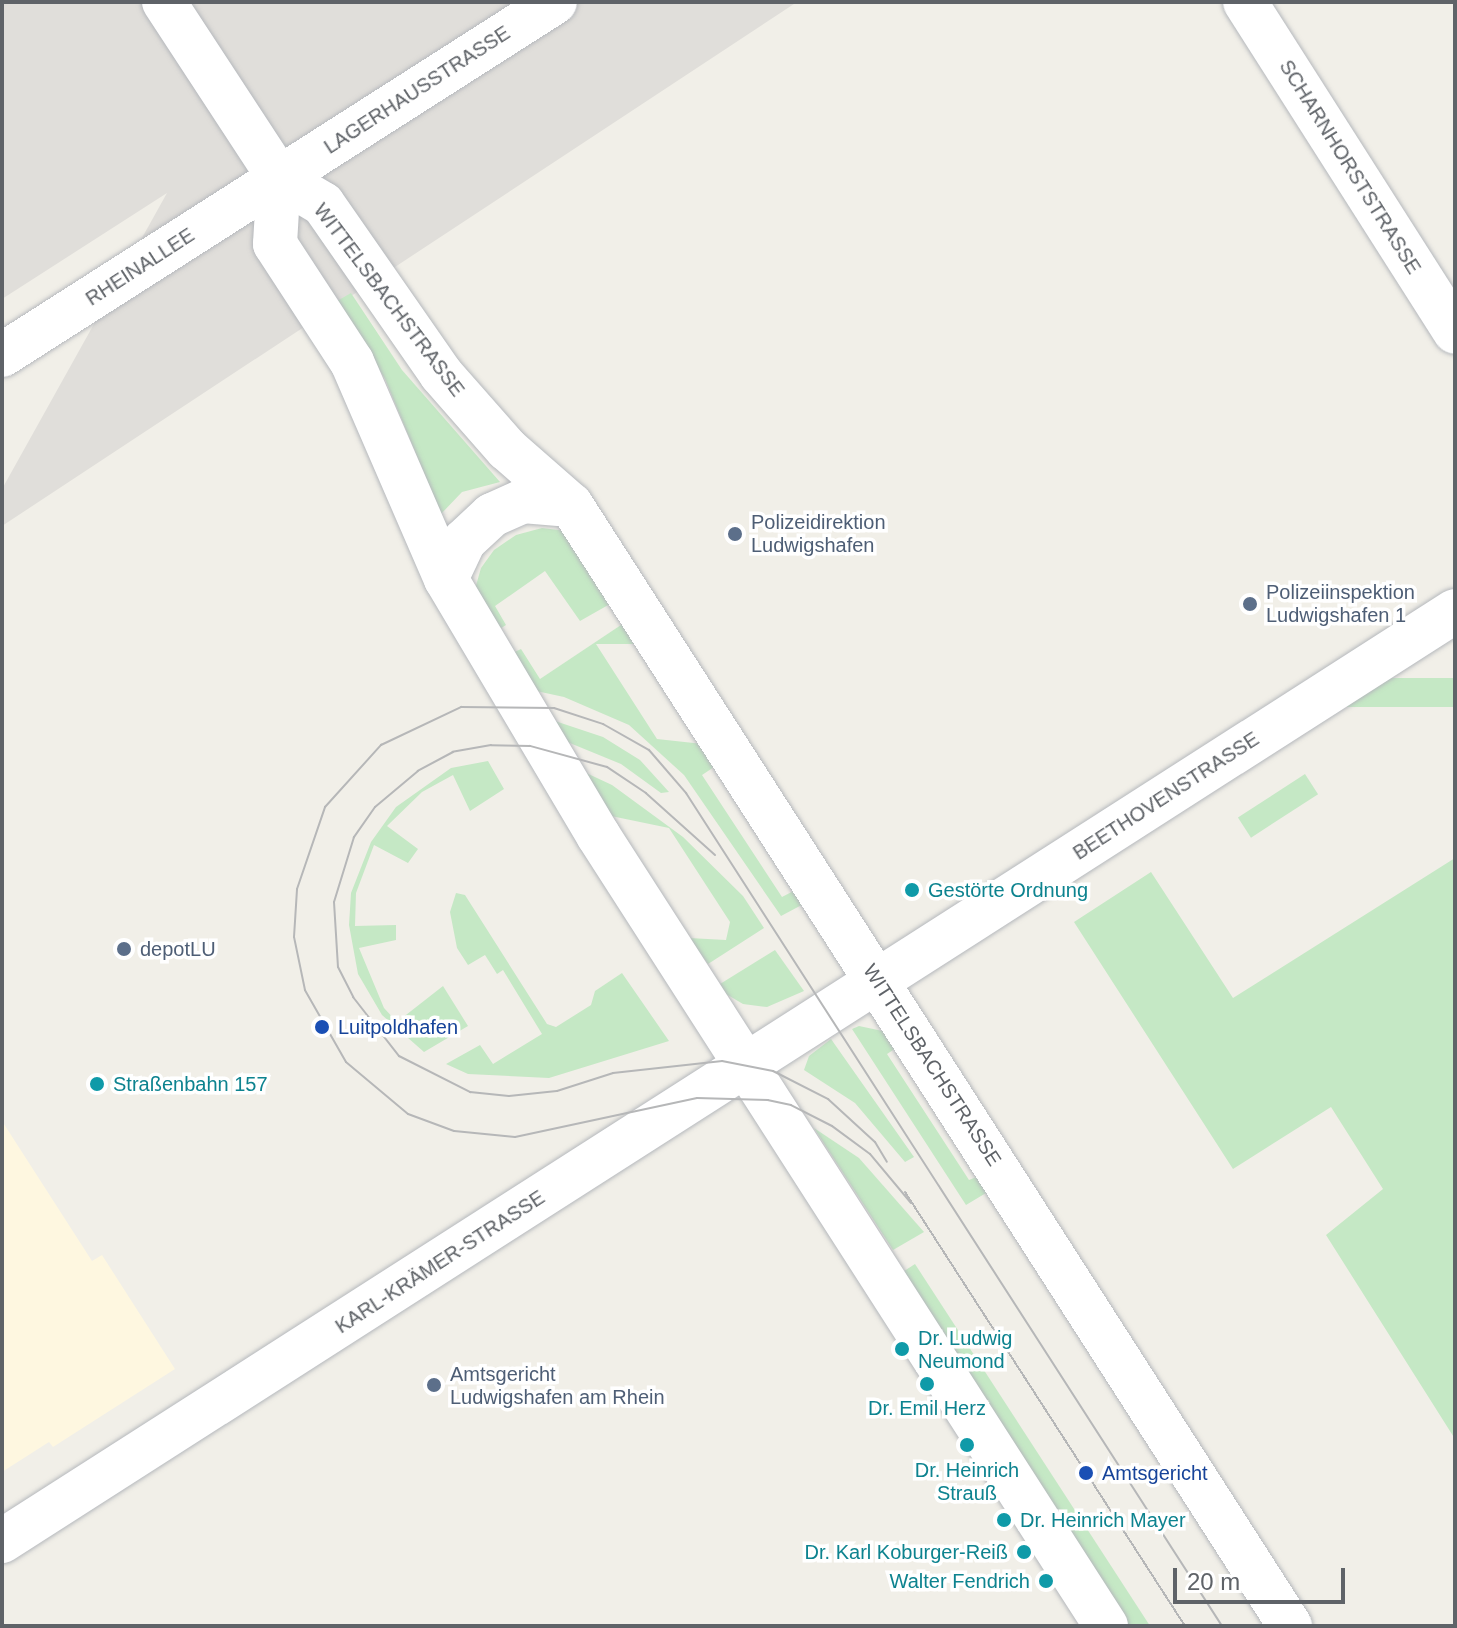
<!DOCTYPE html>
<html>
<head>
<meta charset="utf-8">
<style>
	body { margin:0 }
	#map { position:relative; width:1457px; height:1628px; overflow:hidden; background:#f1efe8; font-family:Arial,sans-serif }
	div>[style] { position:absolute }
	.commercial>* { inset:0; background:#fef7e0 }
	.industrial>* { inset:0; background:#e0deda }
	.green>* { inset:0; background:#c5e8c5; transform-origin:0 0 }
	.roads { filter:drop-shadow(0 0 2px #b5b8bc) drop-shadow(0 0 2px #b5b8bc) }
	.minor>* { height:44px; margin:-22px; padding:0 22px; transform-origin:22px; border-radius:22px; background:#fff }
	.tram>* { height:2px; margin:-1px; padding:0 1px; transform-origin:1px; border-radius:1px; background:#b6b7b8 }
	.dots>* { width:22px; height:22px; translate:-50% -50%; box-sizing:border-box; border:4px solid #fff; border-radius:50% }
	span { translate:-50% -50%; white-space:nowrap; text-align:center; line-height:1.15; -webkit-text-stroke:7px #fff; paint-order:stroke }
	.street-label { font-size:20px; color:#5f6368 }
	.service-label { font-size:20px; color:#4e5e75 }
	.left { translate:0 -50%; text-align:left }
	.culture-label { font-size:20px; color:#0d838f }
	.right { translate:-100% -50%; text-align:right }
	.transit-label { font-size:20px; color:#164399 }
	.frame { position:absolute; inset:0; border:4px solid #5f6368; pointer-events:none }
	.scale { position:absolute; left:1173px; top:1568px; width:172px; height:36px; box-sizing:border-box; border:4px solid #5f6368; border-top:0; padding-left:10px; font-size:24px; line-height:28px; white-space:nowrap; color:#5f6368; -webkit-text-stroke:6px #fff; paint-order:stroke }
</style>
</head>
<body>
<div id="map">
	<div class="commercial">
		<i style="clip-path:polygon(2px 1121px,92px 1261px,102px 1255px,175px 1369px,53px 1447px,49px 1442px,2px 1472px)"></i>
	</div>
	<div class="industrial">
		<i style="clip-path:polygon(2px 2px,797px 2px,2px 526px,2px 489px,167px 193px,2px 299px)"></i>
	</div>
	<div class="green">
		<i style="clip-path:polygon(351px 293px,402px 370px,500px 482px,462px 492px,441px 514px,385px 379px,337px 301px)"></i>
		<i style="clip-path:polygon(542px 528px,567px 531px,617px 600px,580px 621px,545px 571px,495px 606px,506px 625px,495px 632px,475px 589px,481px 568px,494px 550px,516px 535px)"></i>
		<i style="clip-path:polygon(630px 619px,645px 644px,596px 644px,657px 739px,712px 745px,723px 761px,702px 775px,782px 897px,803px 886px,811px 900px,781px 916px,684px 775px,629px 725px,564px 697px,527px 689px,508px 655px,521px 649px,540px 679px)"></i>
		<i style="left:1455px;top:678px;width:29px;height:120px;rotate:90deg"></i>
		<i style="clip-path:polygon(546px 718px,603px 737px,640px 760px,669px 792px,661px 793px,621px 764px,560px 739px)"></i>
		<i style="clip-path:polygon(488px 761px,504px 789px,470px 811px,453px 775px,422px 792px,387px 826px,418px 849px,408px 863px,374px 845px,356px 893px,355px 926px,396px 925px,396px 940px,359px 948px,384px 1008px,397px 1022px,443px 986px,468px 1026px,424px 1052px,382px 1015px,358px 974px,349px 925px,351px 893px,371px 842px,396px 807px,451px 768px)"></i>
		<i style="clip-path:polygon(582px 771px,612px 785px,683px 837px,743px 896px,764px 928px,708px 964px,689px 938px,726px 940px,730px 922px,669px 828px,611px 816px)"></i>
		<i style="left:1305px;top:774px;width:24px;height:80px;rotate:57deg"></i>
		<i style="clip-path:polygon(1455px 858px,1455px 1439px,1326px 1235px,1383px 1189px,1331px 1107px,1233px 1169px,1074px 922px,1151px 872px,1233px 998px)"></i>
		<i style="clip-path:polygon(456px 893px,465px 895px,547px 1024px,556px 1027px,591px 1005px,595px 991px,622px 973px,669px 1041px,549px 1078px,468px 1074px,446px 1064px,480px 1045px,493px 1064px,542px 1034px,503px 970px,497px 974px,485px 955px,468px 965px,457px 948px,450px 912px)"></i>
		<i style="clip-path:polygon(775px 950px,804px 991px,767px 1007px,743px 1004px,726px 994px,720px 984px)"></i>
		<i style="clip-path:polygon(859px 1026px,892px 1033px,902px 1044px,887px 1054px,969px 1180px,986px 1173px,996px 1187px,966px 1205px,852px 1029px)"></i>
		<i style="clip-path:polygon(831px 1039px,914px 1157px,905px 1162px,855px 1103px,804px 1070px,809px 1056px)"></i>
		<i style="clip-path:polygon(814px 1128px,859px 1158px,924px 1232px,893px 1250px)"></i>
		<i style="left:915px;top:1264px;width:431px;height:21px;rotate:57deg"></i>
	</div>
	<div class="roads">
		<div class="minor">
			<i style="left:164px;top:2px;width:210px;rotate:56.8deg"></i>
			<i style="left:279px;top:178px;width:51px;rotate:30.6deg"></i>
			<i style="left:323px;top:204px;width:207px;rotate:55.2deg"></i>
			<i style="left:441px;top:374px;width:100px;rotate:48.7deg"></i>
			<i style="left:507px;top:449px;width:85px;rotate:41.2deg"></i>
			<i style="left:571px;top:505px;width:1332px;rotate:57.32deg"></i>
			<i style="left:1245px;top:2px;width:391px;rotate:57.5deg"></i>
			<i style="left:279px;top:178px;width:66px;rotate:93.5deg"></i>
			<i style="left:275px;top:244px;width:141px;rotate:56.9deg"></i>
			<i style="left:352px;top:362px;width:236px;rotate:66.6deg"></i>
			<i style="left:446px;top:579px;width:298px;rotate:59.3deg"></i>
			<i style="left:598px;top:835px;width:940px;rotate:57.29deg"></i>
			<i style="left:2px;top:355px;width:656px;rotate:-32.55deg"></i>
			<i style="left:446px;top:579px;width:42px;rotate:-64.7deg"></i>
			<i style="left:464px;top:541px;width:38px;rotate:-43deg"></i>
			<i style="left:492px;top:515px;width:34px;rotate:-24deg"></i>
			<i style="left:523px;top:501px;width:48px;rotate:4.8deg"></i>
			<i style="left:2px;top:1541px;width:1725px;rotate:-32.62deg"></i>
		</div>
	</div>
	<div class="tram">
		<i style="left:715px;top:855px;width:93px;rotate:-138.1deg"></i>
		<i style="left:646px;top:793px;width:47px;rotate:-146.3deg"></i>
		<i style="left:607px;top:767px;width:80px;rotate:-164.7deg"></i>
		<i style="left:530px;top:746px;width:39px;rotate:-179deg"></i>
		<i style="left:491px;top:745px;width:39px;rotate:170deg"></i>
		<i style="left:453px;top:752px;width:40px;rotate:152deg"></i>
		<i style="left:418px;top:771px;width:56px;rotate:140.1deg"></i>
		<i style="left:375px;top:807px;width:37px;rotate:125deg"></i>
		<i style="left:354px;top:837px;width:68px;rotate:107.1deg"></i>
		<i style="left:334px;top:902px;width:65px;rotate:86.5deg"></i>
		<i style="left:338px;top:967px;width:34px;rotate:63deg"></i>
		<i style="left:353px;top:997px;width:75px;rotate:52.1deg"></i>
		<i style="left:399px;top:1056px;width:80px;rotate:26.9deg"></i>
		<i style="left:470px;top:1092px;width:39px;rotate:6deg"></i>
		<i style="left:509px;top:1096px;width:48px;rotate:-5.9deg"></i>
		<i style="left:557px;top:1091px;width:59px;rotate:-17.8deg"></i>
		<i style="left:613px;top:1073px;width:110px;rotate:-6.3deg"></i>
		<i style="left:722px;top:1061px;width:52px;rotate:11.1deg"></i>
		<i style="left:773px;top:1071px;width:62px;rotate:27deg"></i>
		<i style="left:828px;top:1099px;width:64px;rotate:42.5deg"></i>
		<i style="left:875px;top:1142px;width:23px;rotate:59deg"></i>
		<i style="left:905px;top:1192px;width:516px;rotate:57.17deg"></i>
		<i style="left:911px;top:1203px;width:64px;rotate:-129.9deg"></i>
		<i style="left:870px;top:1154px;width:47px;rotate:-143.6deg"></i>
		<i style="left:832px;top:1126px;width:46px;rotate:-152.9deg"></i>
		<i style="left:791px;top:1105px;width:24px;rotate:-168deg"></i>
		<i style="left:768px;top:1100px;width:71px;rotate:-178.4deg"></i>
		<i style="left:697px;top:1098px;width:186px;rotate:167.9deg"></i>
		<i style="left:515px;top:1137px;width:61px;rotate:-174.4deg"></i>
		<i style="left:454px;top:1131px;width:49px;rotate:-159.7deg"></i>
		<i style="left:408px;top:1114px;width:81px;rotate:-140deg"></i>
		<i style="left:346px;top:1062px;width:83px;rotate:-119.7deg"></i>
		<i style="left:305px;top:990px;width:54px;rotate:-101.7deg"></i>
		<i style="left:294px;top:937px;width:48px;rotate:-86.4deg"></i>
		<i style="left:297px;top:889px;width:87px;rotate:-71.1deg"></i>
		<i style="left:325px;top:807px;width:84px;rotate:-47.9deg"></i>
		<i style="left:381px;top:745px;width:89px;rotate:-25.4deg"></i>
		<i style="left:461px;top:707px;width:93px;rotate:0.6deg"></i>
		<i style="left:554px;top:708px;width:52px;rotate:18.1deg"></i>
		<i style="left:603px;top:724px;width:53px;rotate:29.5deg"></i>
		<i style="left:649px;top:750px;width:57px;rotate:49.3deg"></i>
		<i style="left:686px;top:793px;width:991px;rotate:57.24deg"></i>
	</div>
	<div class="dots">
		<i style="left:735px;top:534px;background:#5c6f8a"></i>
		<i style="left:1250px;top:604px;background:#5c6f8a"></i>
		<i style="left:912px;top:890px;background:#0f9aa8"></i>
		<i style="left:124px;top:949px;background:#5c6f8a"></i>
		<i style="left:322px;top:1027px;background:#1a4fb4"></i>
		<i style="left:97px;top:1084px;background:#0f9aa8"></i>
		<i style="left:902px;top:1349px;background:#0f9aa8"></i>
		<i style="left:927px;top:1384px;background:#0f9aa8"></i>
		<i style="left:434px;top:1385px;background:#5c6f8a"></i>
		<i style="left:967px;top:1445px;background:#0f9aa8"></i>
		<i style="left:1086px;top:1473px;background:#1a4fb4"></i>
		<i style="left:1004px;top:1520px;background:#0f9aa8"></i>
		<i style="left:1024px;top:1552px;background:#0f9aa8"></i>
		<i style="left:1046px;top:1581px;background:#0f9aa8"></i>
	</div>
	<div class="street-label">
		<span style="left:417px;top:90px;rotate:-33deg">LAGERHAUSSTRASSE</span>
		<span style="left:1350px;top:167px;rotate:58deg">SCHARNHORSTSTRASSE</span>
		<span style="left:140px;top:267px;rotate:-33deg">RHEINALLEE</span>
		<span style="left:389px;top:300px;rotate:53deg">WITTELSBACHSTRASSE</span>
		<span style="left:1166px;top:796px;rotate:-33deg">BEETHOVENSTRASSE</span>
		<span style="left:932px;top:1065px;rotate:57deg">WITTELSBACHSTRASSE</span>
		<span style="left:440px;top:1262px;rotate:-33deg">KARL-KRÄMER-STRASSE</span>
	</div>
	<div class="service-label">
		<span class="left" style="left:751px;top:534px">Polizeidirektion<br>Ludwigshafen</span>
		<span class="left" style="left:1266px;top:604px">Polizeiinspektion<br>Ludwigshafen 1</span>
		<span class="left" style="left:140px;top:949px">depotLU</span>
		<span class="left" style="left:450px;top:1386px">Amtsgericht<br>Ludwigshafen am Rhein</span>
	</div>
	<div class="culture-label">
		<span class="left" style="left:928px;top:890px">Gestörte Ordnung</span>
		<span class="left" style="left:113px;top:1084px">Straßenbahn 157</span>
		<span class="left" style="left:918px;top:1350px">Dr. Ludwig<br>Neumond</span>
		<span style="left:927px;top:1408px">Dr. Emil Herz</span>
		<span style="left:967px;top:1482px">Dr. Heinrich<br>Strauß</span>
		<span class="left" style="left:1020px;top:1520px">Dr. Heinrich Mayer</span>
		<span class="right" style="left:1008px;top:1552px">Dr. Karl Koburger-Reiß</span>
		<span class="right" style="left:1030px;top:1581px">Walter Fendrich</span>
	</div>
	<div class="transit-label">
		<span class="left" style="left:338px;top:1027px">Luitpoldhafen</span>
		<span class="left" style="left:1102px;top:1473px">Amtsgericht</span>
	</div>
	<div class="frame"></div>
	<div class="scale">20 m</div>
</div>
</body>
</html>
